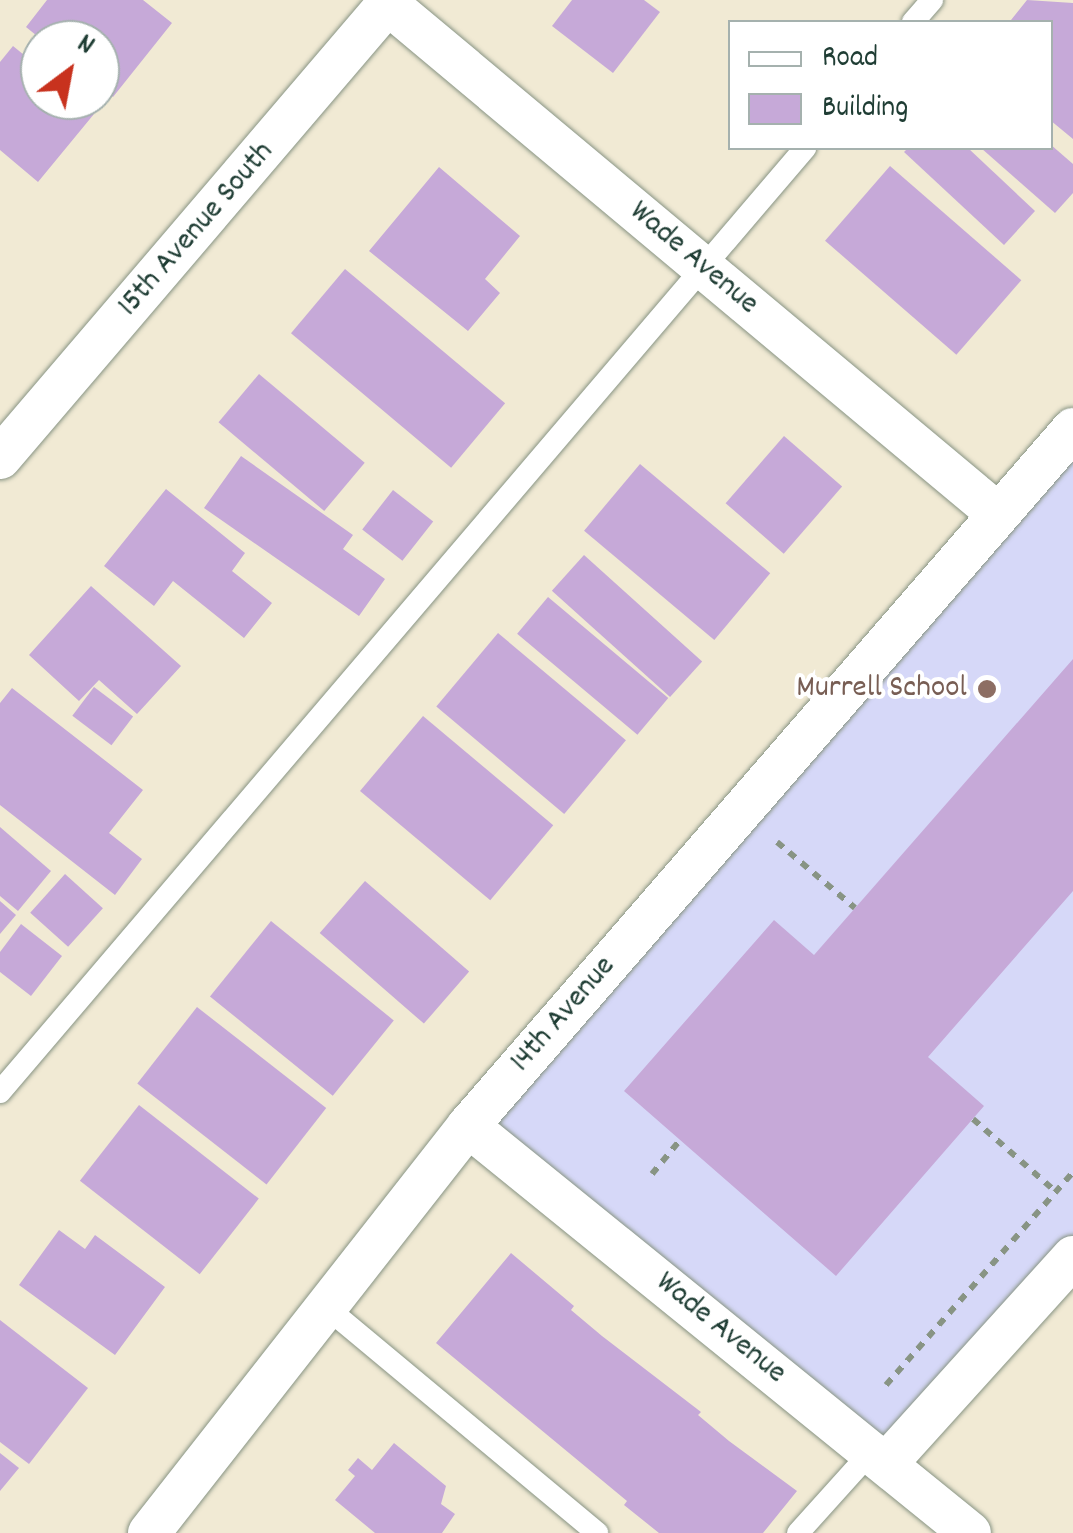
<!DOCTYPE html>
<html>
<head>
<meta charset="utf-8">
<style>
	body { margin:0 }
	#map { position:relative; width:1073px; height:1533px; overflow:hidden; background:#f1ead4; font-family:Dekko,sans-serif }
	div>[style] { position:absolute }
	.built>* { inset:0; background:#d6d8f8 }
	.building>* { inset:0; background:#c6a9d8; transform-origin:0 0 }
	.path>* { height:6px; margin-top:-3px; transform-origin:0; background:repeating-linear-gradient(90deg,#889484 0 8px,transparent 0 16px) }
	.roads { filter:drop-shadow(0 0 2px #889484) drop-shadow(0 0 2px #889484) }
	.lane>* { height:22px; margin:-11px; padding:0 11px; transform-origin:11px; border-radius:11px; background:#fff }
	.street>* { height:42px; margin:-21px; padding:0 21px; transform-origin:21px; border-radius:21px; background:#fff }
	.dots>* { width:28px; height:28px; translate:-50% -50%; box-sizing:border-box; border:5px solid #fff; border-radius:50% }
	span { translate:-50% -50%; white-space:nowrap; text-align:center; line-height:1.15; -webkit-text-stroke:8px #fff; paint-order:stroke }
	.street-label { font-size:32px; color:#1f3d34 }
	.education-label { font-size:32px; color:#785e54 }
	.right { translate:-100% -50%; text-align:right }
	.legend { position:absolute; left:728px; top:20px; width:325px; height:130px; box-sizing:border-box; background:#fff; border:2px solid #a5b1ae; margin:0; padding:12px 18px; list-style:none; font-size:30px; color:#1f3d34 }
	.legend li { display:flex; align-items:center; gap:20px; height:50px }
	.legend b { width:50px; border:2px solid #a5b1ae }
	.north { position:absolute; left:20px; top:20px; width:100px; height:100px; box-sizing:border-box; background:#fff; border:2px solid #a5b1ae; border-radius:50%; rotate:32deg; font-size:28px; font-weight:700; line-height:40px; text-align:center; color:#1f3d34 }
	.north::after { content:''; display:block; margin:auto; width:35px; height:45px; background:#c8321e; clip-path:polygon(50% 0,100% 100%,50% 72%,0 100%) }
</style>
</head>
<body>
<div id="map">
	<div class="built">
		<i style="clip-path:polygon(1073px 429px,1073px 1257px,886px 1464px,468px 1126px)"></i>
	</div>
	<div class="building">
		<i style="clip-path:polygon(47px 0,143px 0,172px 23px,113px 97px,100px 86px,100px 40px,42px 40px,26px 27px)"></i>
		<i style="clip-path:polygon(572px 0,644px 0,660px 12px,613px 73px,552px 26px)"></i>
		<i style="clip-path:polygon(1027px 0,1073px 3px,1073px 139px,1050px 120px,1050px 22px,1011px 20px)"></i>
		<i style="clip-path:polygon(13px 46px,40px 68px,40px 100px,78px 100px,94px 114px,38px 182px,0 150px,0 62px)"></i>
		<i style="clip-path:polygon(1050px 144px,1073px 164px,1073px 193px,1055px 213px,981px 148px)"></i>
		<i style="clip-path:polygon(908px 148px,968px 148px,1035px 211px,1004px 245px,904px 152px)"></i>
		<i style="left:890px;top:166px;width:174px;height:99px;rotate:41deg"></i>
		<i style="clip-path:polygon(439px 167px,520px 236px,485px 279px,500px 293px,468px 331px,369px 251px)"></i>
		<i style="left:345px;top:269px;width:209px;height:84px;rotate:40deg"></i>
		<i style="left:259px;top:374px;width:138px;height:63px;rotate:40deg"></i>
		<i style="left:784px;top:436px;width:77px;height:89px;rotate:41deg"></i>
		<i style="clip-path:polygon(241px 456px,353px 535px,343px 549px,385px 579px,359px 616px,204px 508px)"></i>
		<i style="left:640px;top:464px;width:170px;height:87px;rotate:40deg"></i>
		<i style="clip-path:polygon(166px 489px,245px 553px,232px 571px,272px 603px,244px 638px,173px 581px,154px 606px,104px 566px)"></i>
		<i style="left:393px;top:490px;width:51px;height:50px;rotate:38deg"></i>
		<i style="left:584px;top:555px;width:159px;height:48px;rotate:42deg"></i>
		<i style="clip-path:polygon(91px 586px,181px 666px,137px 714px,99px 680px,79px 701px,29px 655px)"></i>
		<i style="left:548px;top:597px;width:157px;height:48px;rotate:40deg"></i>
		<i style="left:498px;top:633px;width:167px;height:96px;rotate:40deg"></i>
		<i style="clip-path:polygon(1073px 659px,1073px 891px,928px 1057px,984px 1106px,836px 1276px,624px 1091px,774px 920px,814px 955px)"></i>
		<i style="left:94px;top:687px;width:49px;height:36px;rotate:37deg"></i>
		<i style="clip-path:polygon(12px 688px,143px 790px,109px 833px,142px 859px,115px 895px,0 805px,0 703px)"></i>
		<i style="left:423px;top:716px;width:170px;height:98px;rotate:40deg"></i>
		<i style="clip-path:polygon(0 827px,51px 871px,18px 911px,0 896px)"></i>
		<i style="left:65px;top:874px;width:51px;height:52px;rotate:42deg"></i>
		<i style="left:365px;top:881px;width:138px;height:69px;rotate:41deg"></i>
		<i style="clip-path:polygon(0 901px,16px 915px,0 934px)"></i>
		<i style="left:271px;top:921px;width:158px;height:97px;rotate:39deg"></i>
		<i style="clip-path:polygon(21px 924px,62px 956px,31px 996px,0 972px,0 952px)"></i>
		<i style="left:197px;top:1007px;width:164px;height:97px;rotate:38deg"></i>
		<i style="left:139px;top:1105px;width:152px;height:96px;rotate:38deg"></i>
		<i style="clip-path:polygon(59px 1230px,85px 1249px,95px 1235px,165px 1287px,115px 1355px,19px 1285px)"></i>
		<i style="clip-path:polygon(511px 1253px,574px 1306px,571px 1310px,602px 1336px,701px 1412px,698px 1415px,729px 1441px,797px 1491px,763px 1533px,659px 1533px,624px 1505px,627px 1501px,436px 1343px)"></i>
		<i style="clip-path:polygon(0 1320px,88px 1388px,29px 1464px,0 1442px)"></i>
		<i style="clip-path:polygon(394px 1443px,446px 1486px,441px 1504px,455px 1514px,442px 1533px,375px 1533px,335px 1500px,355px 1476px,348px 1470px,358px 1458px,372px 1470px)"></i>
		<i style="clip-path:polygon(0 1453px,19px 1468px,0 1491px)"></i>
	</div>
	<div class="path">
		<i style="left:777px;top:842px;width:102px;rotate:40.2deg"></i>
		<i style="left:973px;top:1119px;width:111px;rotate:41.3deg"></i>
		<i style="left:652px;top:1174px;width:44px;rotate:-50.5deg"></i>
		<i style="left:886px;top:1385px;width:283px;rotate:-48.7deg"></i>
	</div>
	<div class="roads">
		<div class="lane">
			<i style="left:913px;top:22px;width:29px;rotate:-49deg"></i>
			<i style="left:0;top:1092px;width:1241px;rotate:-49.54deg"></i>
			<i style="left:326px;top:1307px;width:353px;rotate:39.8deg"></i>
			<i style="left:798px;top:1533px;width:109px;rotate:-48deg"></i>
		</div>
		<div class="street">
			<i style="left:388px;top:4px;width:795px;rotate:39.9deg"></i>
			<i style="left:0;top:458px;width:602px;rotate:-49.51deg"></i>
			<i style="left:468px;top:1126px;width:646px;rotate:39.03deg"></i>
			<i style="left:886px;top:1464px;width:279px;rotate:-47.9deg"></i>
			<i style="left:149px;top:1533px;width:517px;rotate:-51.91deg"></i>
			<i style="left:468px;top:1126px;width:923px;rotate:-49.04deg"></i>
		</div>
	</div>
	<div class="dots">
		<i style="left:987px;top:689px;background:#8d6e63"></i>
	</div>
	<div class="street-label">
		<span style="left:197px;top:230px;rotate:-49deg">15th Avenue South</span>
		<span style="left:693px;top:259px;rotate:40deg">Wade Avenue</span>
		<span style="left:564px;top:1015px;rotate:-49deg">14th Avenue</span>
		<span style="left:720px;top:1329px;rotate:39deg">Wade Avenue</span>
	</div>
	<div class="education-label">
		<span class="right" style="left:967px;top:689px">Murrell School</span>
	</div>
	<ul class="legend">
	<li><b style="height:12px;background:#fff"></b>Road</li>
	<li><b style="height:28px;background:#c6a9d8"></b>Building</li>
	</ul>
	<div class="north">N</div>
</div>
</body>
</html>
